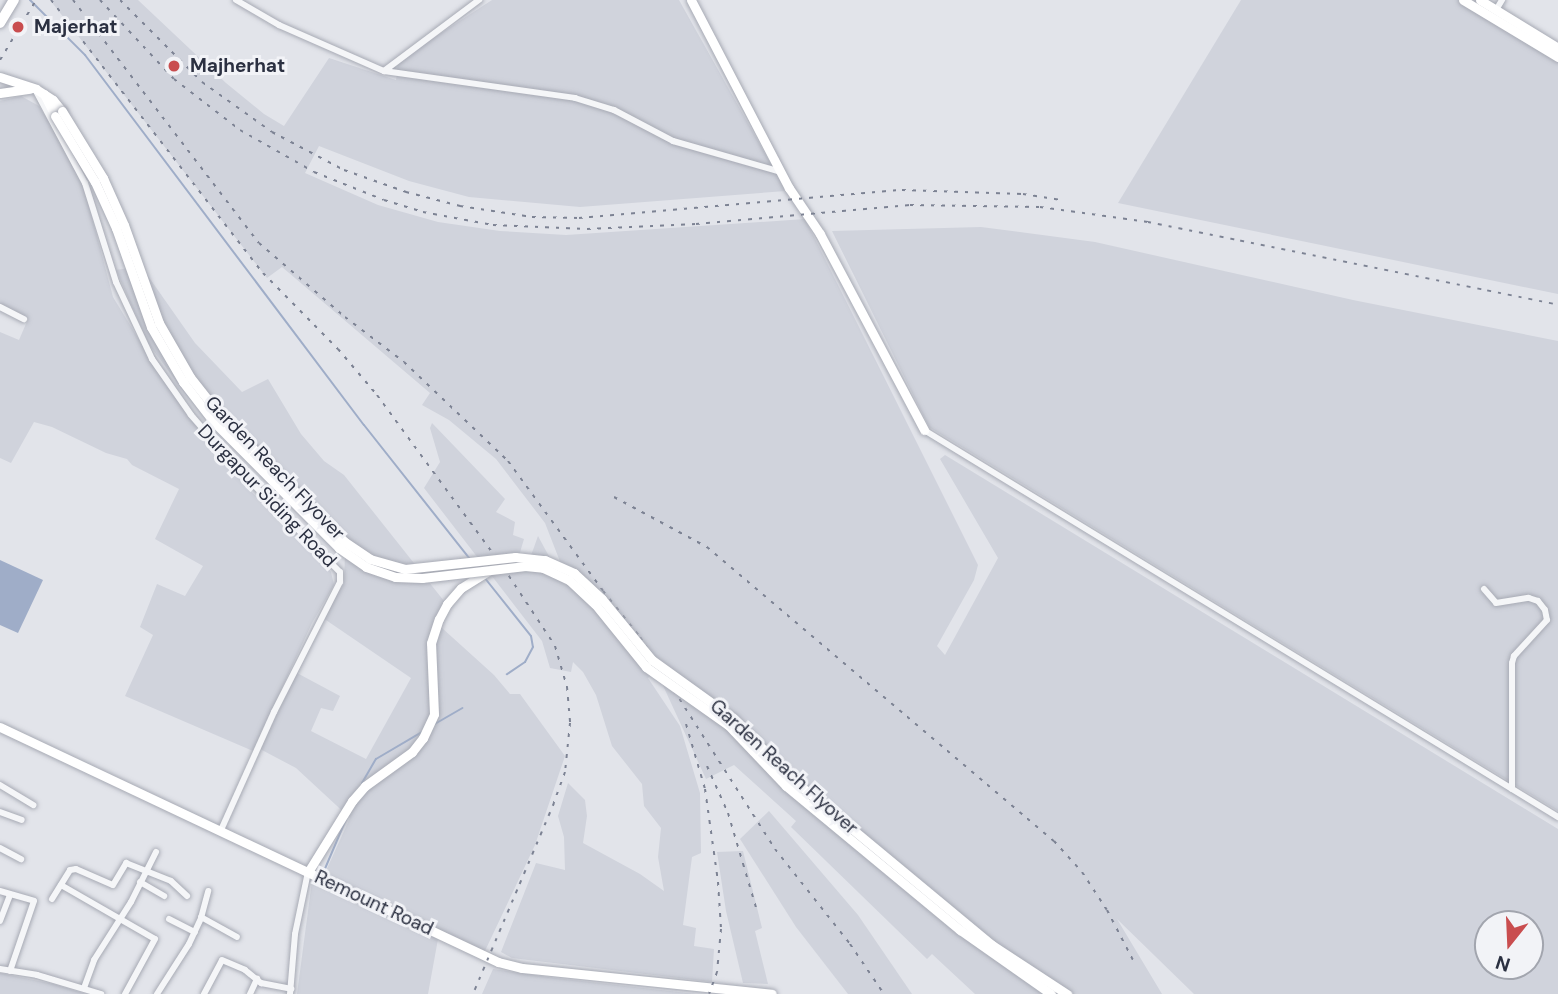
<!DOCTYPE html>
<html>
<head>
<meta charset="utf-8">
<style>
	body { margin:0 }
	#map { position:relative; width:1558px; height:994px; overflow:hidden; background:#e2e4ea; font-family:"DM Sans",sans-serif }
	div>[style] { position:absolute }
	.built>* { inset:0; background:#d0d3dc }
	.water>* { inset:0; background:#9fadc8 }
	.stream>* { height:2px; margin:-1px; padding:0 1px; transform-origin:1px; border-radius:1px; background:#9fadc8 }
	.roads { filter:drop-shadow(0 0 2px #a7aab4) drop-shadow(0 0 2px #a7aab4) }
	.street>* { height:6px; margin:-3px; padding:0 3px; transform-origin:3px; border-radius:3px; background:#f5f6f8 }
	.secondary>* { height:9px; margin:-4.5px; padding:0 4.5px; transform-origin:4.5px; border-radius:4.5px; background:#fff }
	.highway>* { height:10px; margin:-5px; padding:0 5px; transform-origin:5px; border-radius:5px; background:#fff }
	.rail>* { height:2px; margin-top:-1px; transform-origin:0; background:repeating-linear-gradient(90deg,#7c8293 0 3.5px,transparent 0 10.5px) }
	.bridges { filter:drop-shadow(0 0 2px #a7aab4) drop-shadow(0 0 2px #a7aab4) }
	.secondary-bridge>* { height:9px; margin:-4.5px; padding:0 4.5px; transform-origin:4.5px; border-radius:4.5px; background:#fff }
	.dots>* { width:19px; height:19px; translate:-50% -50%; box-sizing:border-box; border:4px solid #f2f3f7; border-radius:50% }
	span { translate:-50% -50%; white-space:nowrap; text-align:center; line-height:1.15; -webkit-text-stroke:6px #f2f3f7; paint-order:stroke }
	.poi-label { font-size:19px; color:#2b3041; font-weight:700 }
	.left { translate:0 -50%; text-align:left }
	.street-label { font-size:19px; color:#2b3041 }
	.north { position:absolute; left:1474px; top:910px; width:70px; height:70px; box-sizing:border-box; background:#f2f3f7; border:2px solid #a2a5ae; border-radius:50%; rotate:198deg; font-size:19px; font-weight:700; line-height:28px; text-align:center; color:#2b3041 }
	.north::after { content:''; display:block; margin:auto; width:24px; height:32px; background:#c94d4f; clip-path:polygon(50% 0,100% 100%,50% 72%,0 100%) }
</style>
</head>
<body>
<div id="map">
	<div class="built">
		<i style="clip-path:polygon(evenodd,50px 0,138px 0,226px 83px,264px 114px,284px 126px,329px 58px,396px 80px,398px 61px,492px 0,679px 0,786px 191px,580px 207px,469px 197px,409px 181px,319px 146px,305px 173px,378px 205px,438px 222px,500px 231px,566px 235px,805px 219px,978px 565px,974px 580px,937px 646px,945px 655px,998px 558px,940px 459px,945px 455px,1558px 829px,1558px 994px,1194px 994px,1117px 919px,1162px 994px,975px 994px,932px 954px,927px 959px,791px 827px,796px 821px,734px 765px,706px 779px,660px 679px,640px 646px,621px 625px,568px 582px,545px 523px,496px 459px,449px 420px,422px 405px,430px 393px,282px 267px,267px 278px,50px 0,1488px 924px,1530px 924px,1530px 966px,1488px 966px,1488px 924px)"></i>
		<i style="clip-path:polygon(1241px 0,1458px 0,1558px 60px,1558px 294px,1118px 203px)"></i>
		<i style="clip-path:polygon(21px 96px,39px 106px,80px 172px,113px 297px,144px 348px,244px 485px,320px 557px,331px 572px,334px 585px,312px 623px,253px 751px,125px 696px,153px 635px,140px 627px,157px 584px,185px 596px,203px 566px,155px 539px,179px 489px,132px 465px,127px 459px,106px 453px,52px 427px,34px 422px,11px 463px,0 458px,0 332px,19px 340px,28px 319px,0 305px,0 101px)"></i>
		<i style="clip-path:polygon(981px 227px,1095px 242px,1353px 300px,1558px 341px,1558px 811px,929px 427px,832px 231px)"></i>
		<i style="clip-path:polygon(137px 267px,148px 276px,195px 343px,242px 392px,268px 379px,301px 434px,324px 461px,344px 475px,444px 601px,442px 628px,494px 675px,510px 694px,520px 694px,565px 756px,535px 845px,484px 953px,324px 875px,350px 818px,296px 768px,260px 749px,297px 673px,340px 696px,333px 711px,321px 708px,311px 731px,366px 759px,411px 678px,323px 618px,344px 583px,345px 555px,247px 461px,187px 396px,148px 343px,116px 270px)"></i>
		<i style="clip-path:polygon(432px 423px,505px 499px,496px 512px,515px 522px,513px 535px,524px 539px,518px 559px,528px 564px,538px 536px,564px 584px,600px 596px,654px 673px,648px 678px,680px 726px,700px 793px,701px 853px,692px 857px,683px 925px,696px 928px,694px 946px,714px 949px,712px 982px,512px 958px,501px 952px,536px 863px,565px 870px,564px 837px,558px 816px,568px 783px,585px 800px,587px 816px,583px 843px,640px 874px,664px 891px,658px 857px,661px 828px,644px 806px,642px 784px,612px 746px,596px 695px,583px 672px,573px 662px,571px 672px,550px 668px,542px 641px,424px 488px,440px 462px,430px 428px)"></i>
		<i style="clip-path:polygon(769px 811px,858px 915px,912px 994px,848px 994px,796px 927px,740px 839px)"></i>
		<i style="clip-path:polygon(743px 851px,762px 928px,755px 931px,768px 984px,743px 983px,726px 911px,717px 852px)"></i>
		<i style="clip-path:polygon(312px 881px,438px 939px,428px 994px,297px 994px)"></i>
		<i style="clip-path:polygon(493px 969px,555px 978px,696px 994px,482px 994px)"></i>
		<i style="clip-path:polygon(0 973px,53px 984px,86px 994px,0 994px)"></i>
	</div>
	<div class="water">
		<i style="clip-path:polygon(0 560px,43px 580px,18px 633px,0 625px)"></i>
	</div>
	<div class="stream">
		<i style="left:30px;top:0;width:78px;rotate:45deg"></i>
		<i style="left:85px;top:55px;width:463px;rotate:53deg"></i>
		<i style="left:364px;top:425px;width:171px;rotate:51.7deg"></i>
		<i style="left:484px;top:577px;width:75px;rotate:51.5deg"></i>
		<i style="left:531px;top:636px;width:11px;rotate:80deg"></i>
		<i style="left:533px;top:647px;width:17px;rotate:118deg"></i>
		<i style="left:525px;top:662px;width:22px;rotate:146deg"></i>
		<i style="left:433px;top:725px;width:34px;rotate:-30deg"></i>
		<i style="left:362px;top:783px;width:28px;rotate:-60deg"></i>
		<i style="left:376px;top:759px;width:53px;rotate:-30.4deg"></i>
		<i style="left:324px;top:871px;width:59px;rotate:-66.9deg"></i>
	</div>
	<div class="roads">
		<div class="street">
			<i style="left:236px;top:0;width:50px;rotate:30.2deg"></i>
			<i style="left:279px;top:25px;width:115px;rotate:23.7deg"></i>
			<i style="left:384px;top:71px;width:119px;rotate:-36.8deg"></i>
			<i style="left:1496px;top:10px;width:12px;rotate:-59deg"></i>
			<i style="left:384px;top:71px;width:193px;rotate:8deg"></i>
			<i style="left:575px;top:98px;width:41px;rotate:17.1deg"></i>
			<i style="left:614px;top:110px;width:67px;rotate:27.7deg"></i>
			<i style="left:673px;top:141px;width:112px;rotate:16deg"></i>
			<i style="left:36px;top:91px;width:104px;rotate:62deg"></i>
			<i style="left:85px;top:183px;width:104px;rotate:72.6deg"></i>
			<i style="left:116px;top:282px;width:85px;rotate:64.9deg"></i>
			<i style="left:152px;top:359px;width:68px;rotate:55.1deg"></i>
			<i style="left:191px;top:415px;width:70px;rotate:49deg"></i>
			<i style="left:237px;top:468px;width:146px;rotate:45.3deg"></i>
			<i style="left:340px;top:572px;width:10px;rotate:90deg"></i>
			<i style="left:340px;top:582px;width:146px;rotate:116.9deg"></i>
			<i style="left:274px;top:712px;width:129px;rotate:114.2deg"></i>
			<i style="left:0;top:307px;width:27px;rotate:27deg"></i>
			<i style="left:924px;top:430px;width:743px;rotate:31.4deg"></i>
			<i style="left:1484px;top:589px;width:18px;rotate:49deg"></i>
			<i style="left:1496px;top:603px;width:33px;rotate:-9deg"></i>
			<i style="left:1529px;top:598px;width:9px;rotate:18deg"></i>
			<i style="left:1538px;top:601px;width:11px;rotate:52deg"></i>
			<i style="left:1545px;top:610px;width:10px;rotate:79deg"></i>
			<i style="left:1547px;top:620px;width:49px;rotate:132.5deg"></i>
			<i style="left:1514px;top:656px;width:7px;rotate:106deg"></i>
			<i style="left:1512px;top:663px;width:126px;rotate:90deg"></i>
			<i style="left:0;top:785px;width:39px;rotate:31deg"></i>
			<i style="left:0;top:812px;width:23px;rotate:20deg"></i>
			<i style="left:0;top:848px;width:24px;rotate:28deg"></i>
			<i style="left:140px;top:882px;width:28px;rotate:30deg"></i>
			<i style="left:61px;top:885px;width:108px;rotate:29.9deg"></i>
			<i style="left:155px;top:939px;width:63px;rotate:118.6deg"></i>
			<i style="left:0;top:891px;width:35px;rotate:16deg"></i>
			<i style="left:34px;top:901px;width:74px;rotate:108.9deg"></i>
			<i style="left:52px;top:899px;width:34px;rotate:-58deg"></i>
			<i style="left:70px;top:870px;width:6px;rotate:-9deg"></i>
			<i style="left:76px;top:869px;width:40px;rotate:23.4deg"></i>
			<i style="left:113px;top:885px;width:26px;rotate:-59deg"></i>
			<i style="left:126px;top:863px;width:48px;rotate:21.8deg"></i>
			<i style="left:171px;top:881px;width:22px;rotate:43deg"></i>
			<i style="left:201px;top:917px;width:41px;rotate:29.1deg"></i>
			<i style="left:169px;top:919px;width:29px;rotate:27deg"></i>
			<i style="left:0;top:921px;width:28px;rotate:-69deg"></i>
			<i style="left:0;top:969px;width:37px;rotate:9deg"></i>
			<i style="left:37px;top:975px;width:67px;rotate:16.5deg"></i>
			<i style="left:84px;top:988px;width:30px;rotate:-70deg"></i>
			<i style="left:94px;top:960px;width:69px;rotate:-57.5deg"></i>
			<i style="left:131px;top:902px;width:56px;rotate:-63.4deg"></i>
			<i style="left:157px;top:994px;width:59px;rotate:-57.4deg"></i>
			<i style="left:189px;top:944px;width:29px;rotate:-65deg"></i>
			<i style="left:201px;top:918px;width:28px;rotate:-75deg"></i>
			<i style="left:204px;top:994px;width:38px;rotate:-62deg"></i>
			<i style="left:222px;top:960px;width:25px;rotate:23deg"></i>
			<i style="left:245px;top:970px;width:21px;rotate:39deg"></i>
			<i style="left:261px;top:983px;width:31px;rotate:11deg"></i>
			<i style="left:250px;top:994px;width:17px;rotate:-65deg"></i>
			<i style="left:290px;top:994px;width:60px;rotate:-85.2deg"></i>
			<i style="left:295px;top:934px;width:63px;rotate:-78.2deg"></i>
		</div>
		<div class="secondary">
			<i style="left:691px;top:0;width:212px;rotate:62.5deg"></i>
			<i style="left:789px;top:188px;width:55px;rotate:56deg"></i>
			<i style="left:820px;top:234px;width:222px;rotate:62deg"></i>
			<i style="left:1463px;top:0;width:111px;rotate:31deg"></i>
			<i style="left:1480px;top:0;width:92px;rotate:31.6deg"></i>
			<i style="left:0;top:77px;width:38px;rotate:18deg"></i>
			<i style="left:36px;top:89px;width:20px;rotate:33deg"></i>
			<i style="left:53px;top:100px;width:14px;rotate:51deg"></i>
			<i style="left:0;top:93px;width:30px;rotate:-8deg"></i>
			<i style="left:44px;top:94px;width:25px;rotate:63deg"></i>
			<i style="left:0;top:727px;width:551px;rotate:25.26deg"></i>
			<i style="left:498px;top:962px;width:25px;rotate:14deg"></i>
			<i style="left:522px;top:968px;width:251px;rotate:5.9deg"></i>
			<i style="left:308px;top:872px;width:84px;rotate:-58.2deg"></i>
			<i style="left:352px;top:801px;width:20px;rotate:-49deg"></i>
			<i style="left:365px;top:786px;width:58px;rotate:-35.9deg"></i>
			<i style="left:412px;top:752px;width:18px;rotate:-52deg"></i>
			<i style="left:423px;top:738px;width:26px;rotate:-65deg"></i>
			<i style="left:434px;top:714px;width:71px;rotate:-92.4deg"></i>
			<i style="left:431px;top:643px;width:25px;rotate:-72deg"></i>
			<i style="left:439px;top:619px;width:17px;rotate:-62deg"></i>
			<i style="left:447px;top:604px;width:21px;rotate:-49deg"></i>
			<i style="left:461px;top:588px;width:36px;rotate:-32deg"></i>
		</div>
		<div class="highway">
			<i style="left:0;top:23px;width:27px;rotate:-59deg"></i>
		</div>
	</div>
	<div class="rail">
		<i style="left:51px;top:0;width:346px;rotate:52.2deg"></i>
		<i style="left:263px;top:273px;width:107px;rotate:45.4deg"></i>
		<i style="left:338px;top:349px;width:60px;rotate:49.7deg"></i>
		<i style="left:377px;top:395px;width:213px;rotate:53.8deg"></i>
		<i style="left:503px;top:567px;width:95px;rotate:56.6deg"></i>
		<i style="left:555px;top:646px;width:43px;rotate:73.7deg"></i>
		<i style="left:567px;top:687px;width:36px;rotate:85deg"></i>
		<i style="left:570px;top:723px;width:49px;rotate:95.8deg"></i>
		<i style="left:565px;top:772px;width:33px;rotate:110deg"></i>
		<i style="left:554px;top:803px;width:207px;rotate:113deg"></i>
		<i style="left:73px;top:0;width:306px;rotate:52.6deg"></i>
		<i style="left:259px;top:243px;width:113px;rotate:40.7deg"></i>
		<i style="left:345px;top:317px;width:74px;rotate:37.3deg"></i>
		<i style="left:404px;top:362px;width:144px;rotate:43.6deg"></i>
		<i style="left:508px;top:461px;width:161px;rotate:53.8deg"></i>
		<i style="left:603px;top:591px;width:59px;rotate:51.2deg"></i>
		<i style="left:640px;top:637px;width:251px;rotate:57.5deg"></i>
		<i style="left:775px;top:849px;width:121px;rotate:51.7deg"></i>
		<i style="left:850px;top:944px;width:60px;rotate:55.8deg"></i>
		<i style="left:100px;top:0;width:108px;rotate:46.9deg"></i>
		<i style="left:174px;top:79px;width:83px;rotate:37.7deg"></i>
		<i style="left:240px;top:130px;width:85px;rotate:29.6deg"></i>
		<i style="left:314px;top:172px;width:75px;rotate:21.8deg"></i>
		<i style="left:384px;top:200px;width:41px;rotate:17.1deg"></i>
		<i style="left:423px;top:212px;width:71px;rotate:10.5deg"></i>
		<i style="left:493px;top:225px;width:94px;rotate:2.4deg"></i>
		<i style="left:587px;top:229px;width:109px;rotate:-2.6deg"></i>
		<i style="left:696px;top:224px;width:215px;rotate:-5.1deg"></i>
		<i style="left:910px;top:205px;width:130px;rotate:0.9deg"></i>
		<i style="left:1040px;top:207px;width:109px;rotate:7.9deg"></i>
		<i style="left:1148px;top:222px;width:418px;rotate:11.4deg"></i>
		<i style="left:120px;top:0;width:116px;rotate:45deg"></i>
		<i style="left:202px;top:82px;width:86px;rotate:35.5deg"></i>
		<i style="left:272px;top:132px;width:81px;rotate:27.8deg"></i>
		<i style="left:344px;top:170px;width:66px;rotate:19.5deg"></i>
		<i style="left:406px;top:192px;width:56px;rotate:14.5deg"></i>
		<i style="left:460px;top:206px;width:73px;rotate:8.7deg"></i>
		<i style="left:532px;top:217px;width:47px;rotate:1.2deg"></i>
		<i style="left:579px;top:218px;width:324px;rotate:-5deg"></i>
		<i style="left:902px;top:190px;width:121px;rotate:1.9deg"></i>
		<i style="left:1023px;top:194px;width:37px;rotate:9deg"></i>
		<i style="left:0;top:60px;width:70px;rotate:-59deg"></i>
		<i style="left:614px;top:497px;width:106px;rotate:28.3deg"></i>
		<i style="left:707px;top:547px;width:455px;rotate:40.3deg"></i>
		<i style="left:1054px;top:841px;width:42px;rotate:47.9deg"></i>
		<i style="left:1082px;top:872px;width:45px;rotate:56.7deg"></i>
		<i style="left:1107px;top:910px;width:56px;rotate:62.5deg"></i>
		<i style="left:686px;top:724px;width:68px;rotate:73.7deg"></i>
		<i style="left:705px;top:789px;width:94px;rotate:82deg"></i>
		<i style="left:718px;top:882px;width:47px;rotate:86.3deg"></i>
		<i style="left:721px;top:929px;width:43px;rotate:95.3deg"></i>
		<i style="left:717px;top:972px;width:23px;rotate:110deg"></i>
		<i style="left:707px;top:766px;width:51px;rotate:65.9deg"></i>
		<i style="left:728px;top:813px;width:102px;rotate:73.5deg"></i>
	</div>
	<div class="bridges">
		<div class="secondary-bridge">
			<i style="left:62px;top:111px;width:79px;rotate:58.5deg"></i>
			<i style="left:103px;top:178px;width:51px;rotate:65.9deg"></i>
			<i style="left:124px;top:225px;width:104px;rotate:70.3deg"></i>
			<i style="left:159px;top:323px;width:62px;rotate:60.1deg"></i>
			<i style="left:190px;top:377px;width:48px;rotate:51.7deg"></i>
			<i style="left:220px;top:415px;width:178px;rotate:45.5deg"></i>
			<i style="left:345px;top:542px;width:30px;rotate:34deg"></i>
			<i style="left:370px;top:559px;width:36px;rotate:16deg"></i>
			<i style="left:405px;top:569px;width:111px;rotate:-6.2deg"></i>
			<i style="left:515px;top:557px;width:30px;rotate:6deg"></i>
			<i style="left:545px;top:560px;width:32px;rotate:24deg"></i>
			<i style="left:574px;top:573px;width:38px;rotate:43deg"></i>
			<i style="left:602px;top:599px;width:79px;rotate:50.7deg"></i>
			<i style="left:652px;top:660px;width:101px;rotate:35.7deg"></i>
			<i style="left:734px;top:719px;width:83px;rotate:46deg"></i>
			<i style="left:792px;top:779px;width:260px;rotate:39.7deg"></i>
			<i style="left:992px;top:945px;width:90px;rotate:33.2deg"></i>
			<i style="left:55px;top:116px;width:77px;rotate:58.8deg"></i>
			<i style="left:95px;top:182px;width:51px;rotate:65.5deg"></i>
			<i style="left:116px;top:228px;width:105px;rotate:70.5deg"></i>
			<i style="left:151px;top:327px;width:64px;rotate:59.8deg"></i>
			<i style="left:183px;top:382px;width:49px;rotate:52.4deg"></i>
			<i style="left:213px;top:421px;width:179px;rotate:45.2deg"></i>
			<i style="left:339px;top:548px;width:33px;rotate:35deg"></i>
			<i style="left:366px;top:567px;width:31px;rotate:19deg"></i>
			<i style="left:395px;top:577px;width:27px;rotate:2deg"></i>
			<i style="left:422px;top:578px;width:104px;rotate:-6.6deg"></i>
			<i style="left:525px;top:566px;width:18px;rotate:6deg"></i>
			<i style="left:543px;top:568px;width:29px;rotate:25deg"></i>
			<i style="left:569px;top:580px;width:35px;rotate:43deg"></i>
			<i style="left:595px;top:604px;width:81px;rotate:51deg"></i>
			<i style="left:646px;top:667px;width:100px;rotate:35.3deg"></i>
			<i style="left:728px;top:725px;width:84px;rotate:46.4deg"></i>
			<i style="left:786px;top:786px;width:226px;rotate:39.6deg"></i>
			<i style="left:960px;top:930px;width:111px;rotate:35.1deg"></i>
		</div>
	</div>
	<div class="dots">
		<i style="left:18px;top:27px;background:#c94d4f"></i>
		<i style="left:174px;top:66px;background:#c94d4f"></i>
	</div>
	<div class="poi-label">
		<span class="left" style="left:34px;top:27px">Majerhat</span>
		<span class="left" style="left:190px;top:66px">Majherhat</span>
	</div>
	<div class="street-label">
		<span style="left:275px;top:468px;rotate:46deg">Garden Reach Flyover</span>
		<span style="left:267px;top:496px;rotate:46deg">Durgapur Siding Road</span>
		<span style="left:784px;top:767px;rotate:42deg">Garden Reach Flyover</span>
		<span style="left:374px;top:903px;rotate:25deg">Remount Road</span>
	</div>
	<div class="north">N</div>
</div>
</body>
</html>
